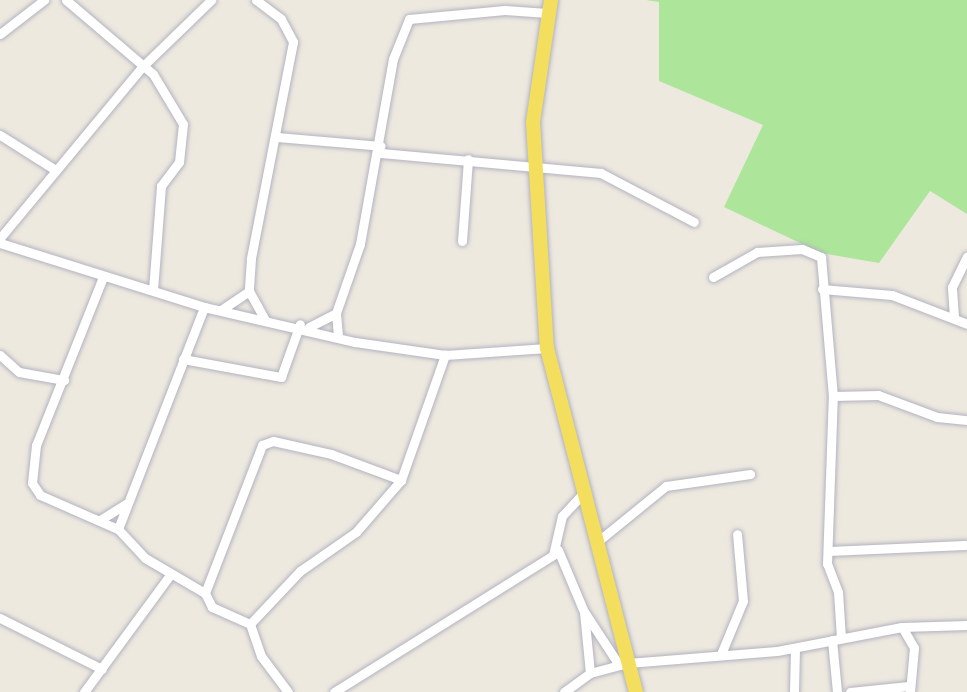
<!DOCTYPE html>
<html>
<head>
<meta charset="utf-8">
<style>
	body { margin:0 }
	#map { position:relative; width:967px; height:692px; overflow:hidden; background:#eee9df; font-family:Karla,sans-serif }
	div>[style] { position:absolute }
	.green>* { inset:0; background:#ade59a }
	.roads { filter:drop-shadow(0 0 2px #b2b3c0) drop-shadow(0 0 2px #b2b3c0) }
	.minor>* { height:9px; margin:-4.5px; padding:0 4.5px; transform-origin:4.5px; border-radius:4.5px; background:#fff }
	.primary>* { height:14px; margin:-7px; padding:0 7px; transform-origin:7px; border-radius:7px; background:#f4de5e }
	span { translate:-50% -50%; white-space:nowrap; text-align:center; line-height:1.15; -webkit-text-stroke:7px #fff; paint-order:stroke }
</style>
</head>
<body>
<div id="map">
	<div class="green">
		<i style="clip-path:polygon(646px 0,967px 0,967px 214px,930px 191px,879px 263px,821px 253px,724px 207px,763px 125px,659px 81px,659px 2px)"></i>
	</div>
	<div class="roads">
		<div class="minor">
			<i style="left:66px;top:0;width:114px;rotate:40.4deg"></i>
			<i style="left:153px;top:74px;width:58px;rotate:59deg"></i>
			<i style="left:183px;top:124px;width:38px;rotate:96deg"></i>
			<i style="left:179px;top:162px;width:30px;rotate:127deg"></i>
			<i style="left:161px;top:186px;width:104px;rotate:94.4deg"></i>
			<i style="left:256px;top:0;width:31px;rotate:37deg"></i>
			<i style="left:281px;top:19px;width:26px;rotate:62deg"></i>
			<i style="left:293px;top:42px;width:221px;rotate:101deg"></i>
			<i style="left:251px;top:259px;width:32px;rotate:94deg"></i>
			<i style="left:249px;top:291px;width:33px;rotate:61deg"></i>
			<i style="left:0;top:34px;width:56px;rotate:-37.7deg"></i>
			<i style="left:0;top:135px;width:64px;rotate:32.2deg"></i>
			<i style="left:277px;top:137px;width:104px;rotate:4.9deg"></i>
			<i style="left:381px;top:153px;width:221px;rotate:5.2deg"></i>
			<i style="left:601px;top:173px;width:105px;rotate:27.8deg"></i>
			<i style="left:0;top:238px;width:224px;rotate:-50.3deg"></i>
			<i style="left:143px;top:66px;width:95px;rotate:-44.1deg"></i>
			<i style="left:462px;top:241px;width:82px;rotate:-85.8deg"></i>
			<i style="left:0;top:243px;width:214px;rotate:17.4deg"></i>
			<i style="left:204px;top:307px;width:155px;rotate:13.1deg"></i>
			<i style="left:355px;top:342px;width:91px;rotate:8.2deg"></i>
			<i style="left:445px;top:355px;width:102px;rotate:-3.9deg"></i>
			<i style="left:103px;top:277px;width:181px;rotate:111.7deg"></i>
			<i style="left:36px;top:445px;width:38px;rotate:96deg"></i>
			<i style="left:32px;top:483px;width:14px;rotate:56deg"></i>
			<i style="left:40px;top:495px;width:85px;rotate:23.6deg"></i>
			<i style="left:118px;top:529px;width:40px;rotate:47deg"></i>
			<i style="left:145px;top:558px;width:69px;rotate:30.3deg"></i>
			<i style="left:713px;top:277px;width:51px;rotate:-29.6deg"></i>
			<i style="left:757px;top:252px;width:45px;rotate:-3.8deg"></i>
			<i style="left:802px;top:249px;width:21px;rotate:23deg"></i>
			<i style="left:821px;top:257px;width:140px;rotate:85.1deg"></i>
			<i style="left:822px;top:289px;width:70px;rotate:4.9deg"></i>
			<i style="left:892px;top:295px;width:80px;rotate:21.1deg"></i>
			<i style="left:221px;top:310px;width:34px;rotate:-34deg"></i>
			<i style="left:954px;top:317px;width:30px;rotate:-94deg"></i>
			<i style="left:952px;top:287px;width:34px;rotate:-64deg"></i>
			<i style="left:309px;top:327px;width:30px;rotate:-27deg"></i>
			<i style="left:338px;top:336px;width:23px;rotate:-95deg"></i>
			<i style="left:336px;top:313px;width:73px;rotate:-70.8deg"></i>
			<i style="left:360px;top:244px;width:188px;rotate:-79.9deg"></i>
			<i style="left:393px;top:59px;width:43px;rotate:-68.2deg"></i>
			<i style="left:409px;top:19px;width:96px;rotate:-5.4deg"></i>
			<i style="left:505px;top:10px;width:42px;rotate:4.1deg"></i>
			<i style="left:0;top:355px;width:25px;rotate:42deg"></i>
			<i style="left:19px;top:372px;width:46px;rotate:10.1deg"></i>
			<i style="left:183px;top:359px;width:100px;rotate:10.4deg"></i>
			<i style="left:281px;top:377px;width:56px;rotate:-70.3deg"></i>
			<i style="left:100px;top:520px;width:31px;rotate:-32deg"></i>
			<i style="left:118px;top:529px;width:238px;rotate:-68.8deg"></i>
			<i style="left:597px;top:542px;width:89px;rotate:-39.1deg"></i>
			<i style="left:666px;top:486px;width:85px;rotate:-8.1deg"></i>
			<i style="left:558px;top:550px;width:67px;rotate:67.2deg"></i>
			<i style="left:584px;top:612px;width:61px;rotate:84.4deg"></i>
			<i style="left:828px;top:551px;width:137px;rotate:-2.5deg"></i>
			<i style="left:585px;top:613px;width:62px;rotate:56.8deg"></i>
			<i style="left:0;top:618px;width:114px;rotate:26.6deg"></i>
			<i style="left:250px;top:624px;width:42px;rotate:-155.9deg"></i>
			<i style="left:212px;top:607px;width:16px;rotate:-117deg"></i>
			<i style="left:205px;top:593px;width:159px;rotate:-68.9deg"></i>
			<i style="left:262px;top:445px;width:12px;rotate:-20deg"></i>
			<i style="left:273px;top:441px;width:59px;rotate:12.6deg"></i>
			<i style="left:331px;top:454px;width:75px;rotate:20.4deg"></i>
			<i style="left:902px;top:627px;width:24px;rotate:60deg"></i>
			<i style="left:914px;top:648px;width:44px;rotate:95.2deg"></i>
			<i style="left:841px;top:638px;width:46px;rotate:-93.7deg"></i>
			<i style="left:838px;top:592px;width:30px;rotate:-111deg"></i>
			<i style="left:827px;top:564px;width:168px;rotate:-88deg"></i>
			<i style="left:833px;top:396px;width:45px;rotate:-1.3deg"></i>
			<i style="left:878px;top:395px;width:63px;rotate:20.4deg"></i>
			<i style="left:937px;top:417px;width:30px;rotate:6deg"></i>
			<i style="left:832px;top:640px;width:52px;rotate:84.5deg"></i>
			<i style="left:721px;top:654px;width:57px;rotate:-67.5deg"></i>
			<i style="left:743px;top:601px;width:67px;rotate:-95.1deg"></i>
			<i style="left:84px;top:692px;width:145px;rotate:-53.7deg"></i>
			<i style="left:288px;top:692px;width:45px;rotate:-126.9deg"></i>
			<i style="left:261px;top:656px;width:34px;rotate:-109deg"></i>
			<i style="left:250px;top:624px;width:73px;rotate:-46.7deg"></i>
			<i style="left:300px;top:571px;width:68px;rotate:-34.9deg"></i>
			<i style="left:356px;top:532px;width:69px;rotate:-49.1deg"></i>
			<i style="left:401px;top:480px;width:133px;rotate:-70.6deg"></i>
			<i style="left:334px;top:692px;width:258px;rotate:-32deg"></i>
			<i style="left:553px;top:555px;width:40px;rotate:-77deg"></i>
			<i style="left:562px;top:516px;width:33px;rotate:-47deg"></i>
			<i style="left:564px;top:692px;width:32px;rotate:-36deg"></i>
			<i style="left:590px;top:673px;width:39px;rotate:-15deg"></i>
			<i style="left:628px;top:663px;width:149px;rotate:-4.6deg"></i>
			<i style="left:777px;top:651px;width:127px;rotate:-10.9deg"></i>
			<i style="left:902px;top:627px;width:65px;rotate:-1.8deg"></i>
			<i style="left:794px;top:692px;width:43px;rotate:-88.7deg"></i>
			<i style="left:850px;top:692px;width:59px;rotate:-5.8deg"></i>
		</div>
		<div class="primary">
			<i style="left:551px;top:0;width:123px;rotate:98.4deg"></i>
			<i style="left:533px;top:122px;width:226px;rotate:86.5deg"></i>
			<i style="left:547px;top:348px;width:355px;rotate:75.5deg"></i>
		</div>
	</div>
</div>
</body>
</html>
